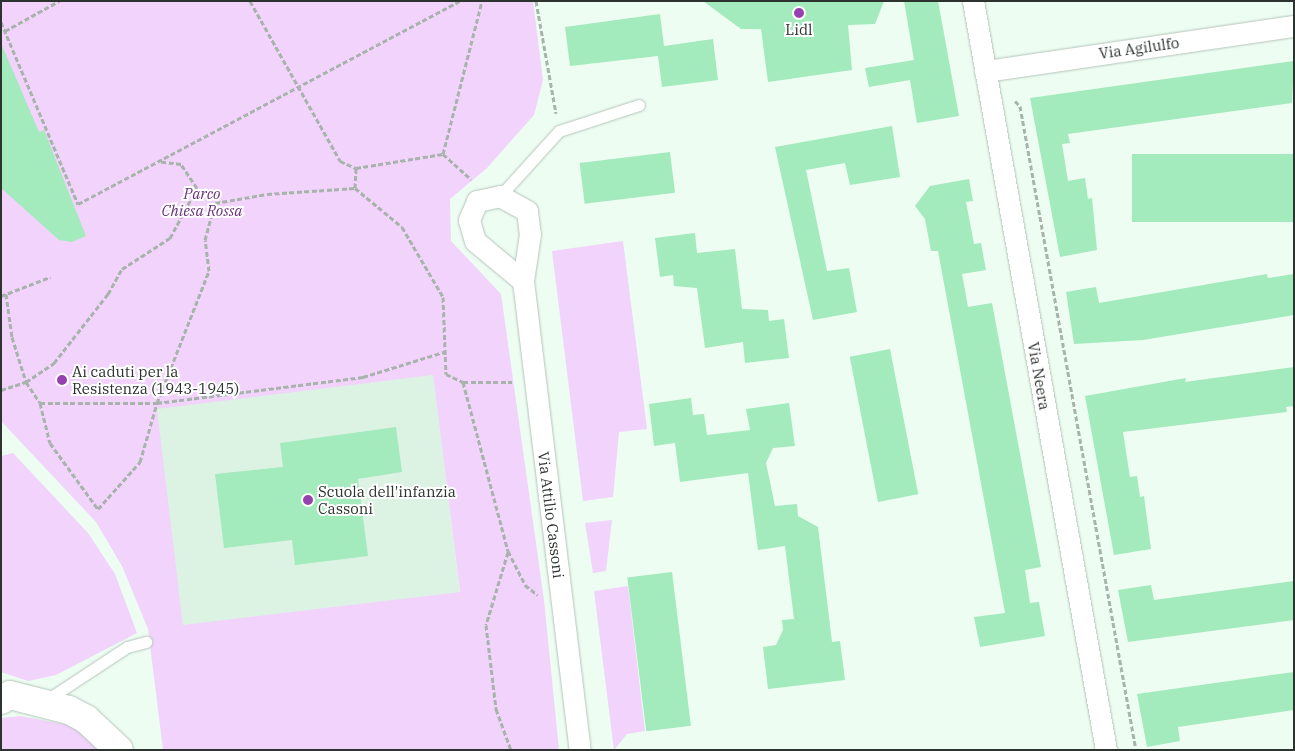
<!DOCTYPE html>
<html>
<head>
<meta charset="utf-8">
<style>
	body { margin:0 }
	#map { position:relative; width:1295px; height:751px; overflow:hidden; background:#edfdf2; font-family:"IBM Plex Serif",serif }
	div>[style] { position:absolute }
	.built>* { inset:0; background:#dcf3e4; transform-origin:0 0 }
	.green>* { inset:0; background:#f1d3fc }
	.building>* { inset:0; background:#a3eabd; transform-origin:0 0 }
	.path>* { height:3px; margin-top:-1.5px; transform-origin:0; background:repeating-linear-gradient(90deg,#a7b3ab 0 5px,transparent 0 7.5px) }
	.roads { filter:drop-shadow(0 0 1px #b5c4ba) drop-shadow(0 0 1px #b5c4ba) }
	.service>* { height:11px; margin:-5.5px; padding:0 5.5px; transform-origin:5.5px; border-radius:5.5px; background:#fff }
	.minor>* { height:21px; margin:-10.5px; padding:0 10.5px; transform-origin:10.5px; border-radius:10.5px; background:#fff }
	.tertiary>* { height:28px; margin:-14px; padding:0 14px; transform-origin:14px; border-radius:14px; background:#fff }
	.dots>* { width:14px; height:14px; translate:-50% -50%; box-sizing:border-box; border:2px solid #fff; border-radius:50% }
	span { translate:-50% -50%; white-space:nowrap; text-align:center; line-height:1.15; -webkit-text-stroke:4px #fff; paint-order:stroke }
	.poi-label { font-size:15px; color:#2d332f }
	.left { translate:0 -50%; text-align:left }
	.street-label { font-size:15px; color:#2d332f }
	.park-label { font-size:15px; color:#653177; font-style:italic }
	.frame { position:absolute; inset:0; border:2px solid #2d332f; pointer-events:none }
</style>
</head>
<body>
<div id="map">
	<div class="built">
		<i style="left:433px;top:374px;width:220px;height:279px;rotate:83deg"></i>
	</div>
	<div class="green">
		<i style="clip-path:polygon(evenodd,1px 1px,533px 1px,543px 80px,534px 115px,487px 168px,450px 199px,451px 241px,501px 294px,544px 600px,559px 750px,163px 750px,148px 629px,122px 566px,96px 522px,1px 421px,1px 1px,433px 375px,460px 592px,183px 625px,157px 409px,433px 375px)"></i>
		<i style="clip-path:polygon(623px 241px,647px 429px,619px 432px,613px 497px,583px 501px,552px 251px)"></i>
		<i style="clip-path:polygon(13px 453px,88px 533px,115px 574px,137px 633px,56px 675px,28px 681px,1px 672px,1px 456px)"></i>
		<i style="clip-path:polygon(612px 520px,606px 571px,593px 573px,585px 523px)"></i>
		<i style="clip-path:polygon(628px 586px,645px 731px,627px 734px,614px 750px,594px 591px)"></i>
		<i style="clip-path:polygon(20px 716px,69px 725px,103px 750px,1px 750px,1px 718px)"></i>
	</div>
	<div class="building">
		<i style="clip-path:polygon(703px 1px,884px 1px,875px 24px,848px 25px,852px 70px,768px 82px,761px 29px,741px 29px)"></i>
		<i style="clip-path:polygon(904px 1px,938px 1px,959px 116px,917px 123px,910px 80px,869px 87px,865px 68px,914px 60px)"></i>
		<i style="clip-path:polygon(660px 14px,664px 46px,713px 39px,718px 80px,662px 87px,658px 56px,570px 66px,565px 27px)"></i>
		<i style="clip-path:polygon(1px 43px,39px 132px,44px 130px,86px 236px,72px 242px,59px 240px,1px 188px)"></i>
		<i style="clip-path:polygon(1294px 61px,1292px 103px,1068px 134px,1070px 143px,1062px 144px,1068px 181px,1085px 178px,1088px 199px,1092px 198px,1097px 250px,1060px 257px,1030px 98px)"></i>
		<i style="clip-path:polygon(892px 126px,900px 177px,850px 185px,845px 163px,806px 170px,827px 271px,849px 268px,857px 312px,813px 320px,775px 147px)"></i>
		<i style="left:670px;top:152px;width:41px;height:91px;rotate:83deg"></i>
		<i style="left:1294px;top:154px;width:68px;height:162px;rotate:90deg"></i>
		<i style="clip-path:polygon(969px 179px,973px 201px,966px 202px,974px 244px,981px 243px,986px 270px,962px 274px,968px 307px,992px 303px,1041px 567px,1025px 570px,1030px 603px,1039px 602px,1045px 636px,980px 647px,974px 617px,1005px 613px,938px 251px,931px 251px,925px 219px,915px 206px,930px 186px)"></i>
		<i style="clip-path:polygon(695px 233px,697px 253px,735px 249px,742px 309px,768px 310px,769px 321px,784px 319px,789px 358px,745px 363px,743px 342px,705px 348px,697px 288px,674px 286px,673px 275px,660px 277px,655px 238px)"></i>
		<i style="clip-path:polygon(1267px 274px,1268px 278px,1294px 274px,1294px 315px,1143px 340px,1074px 344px,1066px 292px,1096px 287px,1099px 303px)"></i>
		<i style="left:890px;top:349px;width:148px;height:41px;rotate:79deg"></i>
		<i style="clip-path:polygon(1294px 367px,1294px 406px,1286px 407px,1287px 412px,1123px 432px,1130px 477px,1137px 476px,1140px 497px,1144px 496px,1151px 549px,1114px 555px,1085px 396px,1186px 378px,1185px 382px)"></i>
		<i style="clip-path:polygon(691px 398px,693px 415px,704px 414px,707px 435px,750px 430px,746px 409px,789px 403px,795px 446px,773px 448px,766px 463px,775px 506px,797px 504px,798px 516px,818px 527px,832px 642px,840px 641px,845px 680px,768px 689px,763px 647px,776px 645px,783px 630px,782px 620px,794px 619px,785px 546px,758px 550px,748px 473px,680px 482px,675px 443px,654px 446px,649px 404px)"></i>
		<i style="clip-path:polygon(396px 427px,402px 472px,358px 479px,368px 556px,295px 565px,292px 540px,224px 548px,215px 474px,283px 467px,280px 443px)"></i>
		<i style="left:672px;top:572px;width:155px;height:45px;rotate:83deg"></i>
		<i style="clip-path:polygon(1294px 581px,1294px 620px,1128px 642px,1118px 590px,1151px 585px,1154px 600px)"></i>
		<i style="clip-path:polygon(1294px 672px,1294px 710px,1178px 727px,1180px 741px,1147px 747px,1137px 694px)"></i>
	</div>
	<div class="path">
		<i style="left:250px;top:1px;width:184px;rotate:60.6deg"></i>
		<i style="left:340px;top:161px;width:17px;rotate:24deg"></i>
		<i style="left:536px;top:1px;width:114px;rotate:79.9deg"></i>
		<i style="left:1px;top:22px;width:198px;rotate:67.1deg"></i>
		<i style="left:78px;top:204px;width:433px;rotate:-28deg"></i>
		<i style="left:5px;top:31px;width:62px;rotate:-29.1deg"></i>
		<i style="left:1015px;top:101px;width:7px;rotate:45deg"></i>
		<i style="left:1020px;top:106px;width:654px;rotate:79.79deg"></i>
		<i style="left:443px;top:154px;width:158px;rotate:-75.7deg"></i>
		<i style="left:355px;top:188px;width:20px;rotate:-87deg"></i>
		<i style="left:356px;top:168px;width:88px;rotate:-9.1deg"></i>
		<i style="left:443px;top:154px;width:38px;rotate:42deg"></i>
		<i style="left:6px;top:294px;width:43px;rotate:82.1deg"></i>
		<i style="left:12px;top:337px;width:47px;rotate:72.7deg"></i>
		<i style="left:26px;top:382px;width:25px;rotate:56deg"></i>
		<i style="left:40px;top:403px;width:117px"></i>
		<i style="left:157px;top:403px;width:208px;rotate:-7.2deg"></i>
		<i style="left:363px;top:377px;width:85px;rotate:-17.2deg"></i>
		<i style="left:1px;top:296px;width:53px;rotate:-21.2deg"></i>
		<i style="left:463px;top:382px;width:175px;rotate:75.1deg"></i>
		<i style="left:508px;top:551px;width:38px;rotate:63deg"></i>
		<i style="left:525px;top:585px;width:16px;rotate:38deg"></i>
		<i style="left:1px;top:390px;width:26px;rotate:-18deg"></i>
		<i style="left:26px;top:382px;width:34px;rotate:-34deg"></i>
		<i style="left:54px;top:363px;width:88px;rotate:-52deg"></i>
		<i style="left:108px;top:294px;width:29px;rotate:-61deg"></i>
		<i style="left:122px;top:269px;width:57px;rotate:-32.9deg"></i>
		<i style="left:170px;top:238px;width:57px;rotate:-61.6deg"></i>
		<i style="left:197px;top:188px;width:29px;rotate:-124deg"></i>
		<i style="left:181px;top:164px;width:23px;rotate:-173deg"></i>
		<i style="left:40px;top:403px;width:41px;rotate:76deg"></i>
		<i style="left:50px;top:443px;width:82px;rotate:54deg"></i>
		<i style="left:98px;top:509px;width:63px;rotate:-48.2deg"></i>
		<i style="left:140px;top:462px;width:61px;rotate:-73.9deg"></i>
		<i style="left:157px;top:403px;width:142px;rotate:-68.5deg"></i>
		<i style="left:209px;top:271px;width:31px;rotate:-97deg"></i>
		<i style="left:205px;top:240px;width:38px;rotate:-75deg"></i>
		<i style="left:215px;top:203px;width:53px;rotate:-9.8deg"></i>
		<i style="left:267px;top:194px;width:88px;rotate:-3.9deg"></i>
		<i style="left:355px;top:188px;width:61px;rotate:39.7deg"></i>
		<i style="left:402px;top:227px;width:81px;rotate:59.6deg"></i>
		<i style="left:443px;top:297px;width:77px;rotate:87.8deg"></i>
		<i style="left:446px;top:374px;width:19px;rotate:25deg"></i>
		<i style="left:463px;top:382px;width:49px"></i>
		<i style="left:508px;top:552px;width:76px;rotate:106.8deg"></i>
		<i style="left:486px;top:625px;width:85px;rotate:83.2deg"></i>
		<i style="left:496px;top:709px;width:44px;rotate:69.9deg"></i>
	</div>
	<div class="roads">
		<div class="service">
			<i style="left:500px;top:196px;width:88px;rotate:-47.8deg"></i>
			<i style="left:559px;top:131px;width:84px;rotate:-18deg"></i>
			<i style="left:45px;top:701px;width:98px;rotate:-33.4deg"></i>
			<i style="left:127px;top:647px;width:20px;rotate:-15deg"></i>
		</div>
		<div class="minor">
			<i style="left:973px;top:1px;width:761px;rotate:79.93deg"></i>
			<i style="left:985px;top:71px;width:312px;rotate:-8.3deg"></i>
			<i style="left:523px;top:281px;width:62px;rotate:-140.2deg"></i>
			<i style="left:475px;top:241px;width:22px;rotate:-106deg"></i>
			<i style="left:469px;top:220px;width:21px;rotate:-67deg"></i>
			<i style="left:477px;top:201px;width:24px;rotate:-12deg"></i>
			<i style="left:500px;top:196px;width:31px;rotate:29deg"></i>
			<i style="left:527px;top:211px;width:23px;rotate:83deg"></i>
			<i style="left:530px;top:234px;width:48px;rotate:98.5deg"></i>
			<i style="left:523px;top:281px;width:472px;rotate:83.1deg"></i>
		</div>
		<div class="tertiary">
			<i style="left:1px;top:700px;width:10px;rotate:-29deg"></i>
			<i style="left:10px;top:695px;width:61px;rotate:14.3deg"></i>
			<i style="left:69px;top:710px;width:19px;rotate:28deg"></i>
			<i style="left:86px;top:719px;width:45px;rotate:43.2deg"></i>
		</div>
	</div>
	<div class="dots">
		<i style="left:799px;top:13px;background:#9542b0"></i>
		<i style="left:62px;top:380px;background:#9542b0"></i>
		<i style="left:308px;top:500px;background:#9542b0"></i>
	</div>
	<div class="poi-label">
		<span style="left:799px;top:30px">Lidl</span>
		<span class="left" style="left:72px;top:380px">Ai caduti per la<br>Resistenza (1943-1945)</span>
		<span class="left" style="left:318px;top:500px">Scuola dell'infanzia<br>Cassoni</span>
	</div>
	<div class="street-label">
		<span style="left:1139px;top:48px;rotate:-8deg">Via Agilulfo</span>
		<span style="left:1039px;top:376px;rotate:80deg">Via Neera</span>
		<span style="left:551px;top:515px;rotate:83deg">Via Attilio Cassoni</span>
	</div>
	<div class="park-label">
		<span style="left:202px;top:202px">Parco<br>Chiesa Rossa</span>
	</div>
	<div class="frame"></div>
</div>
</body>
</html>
